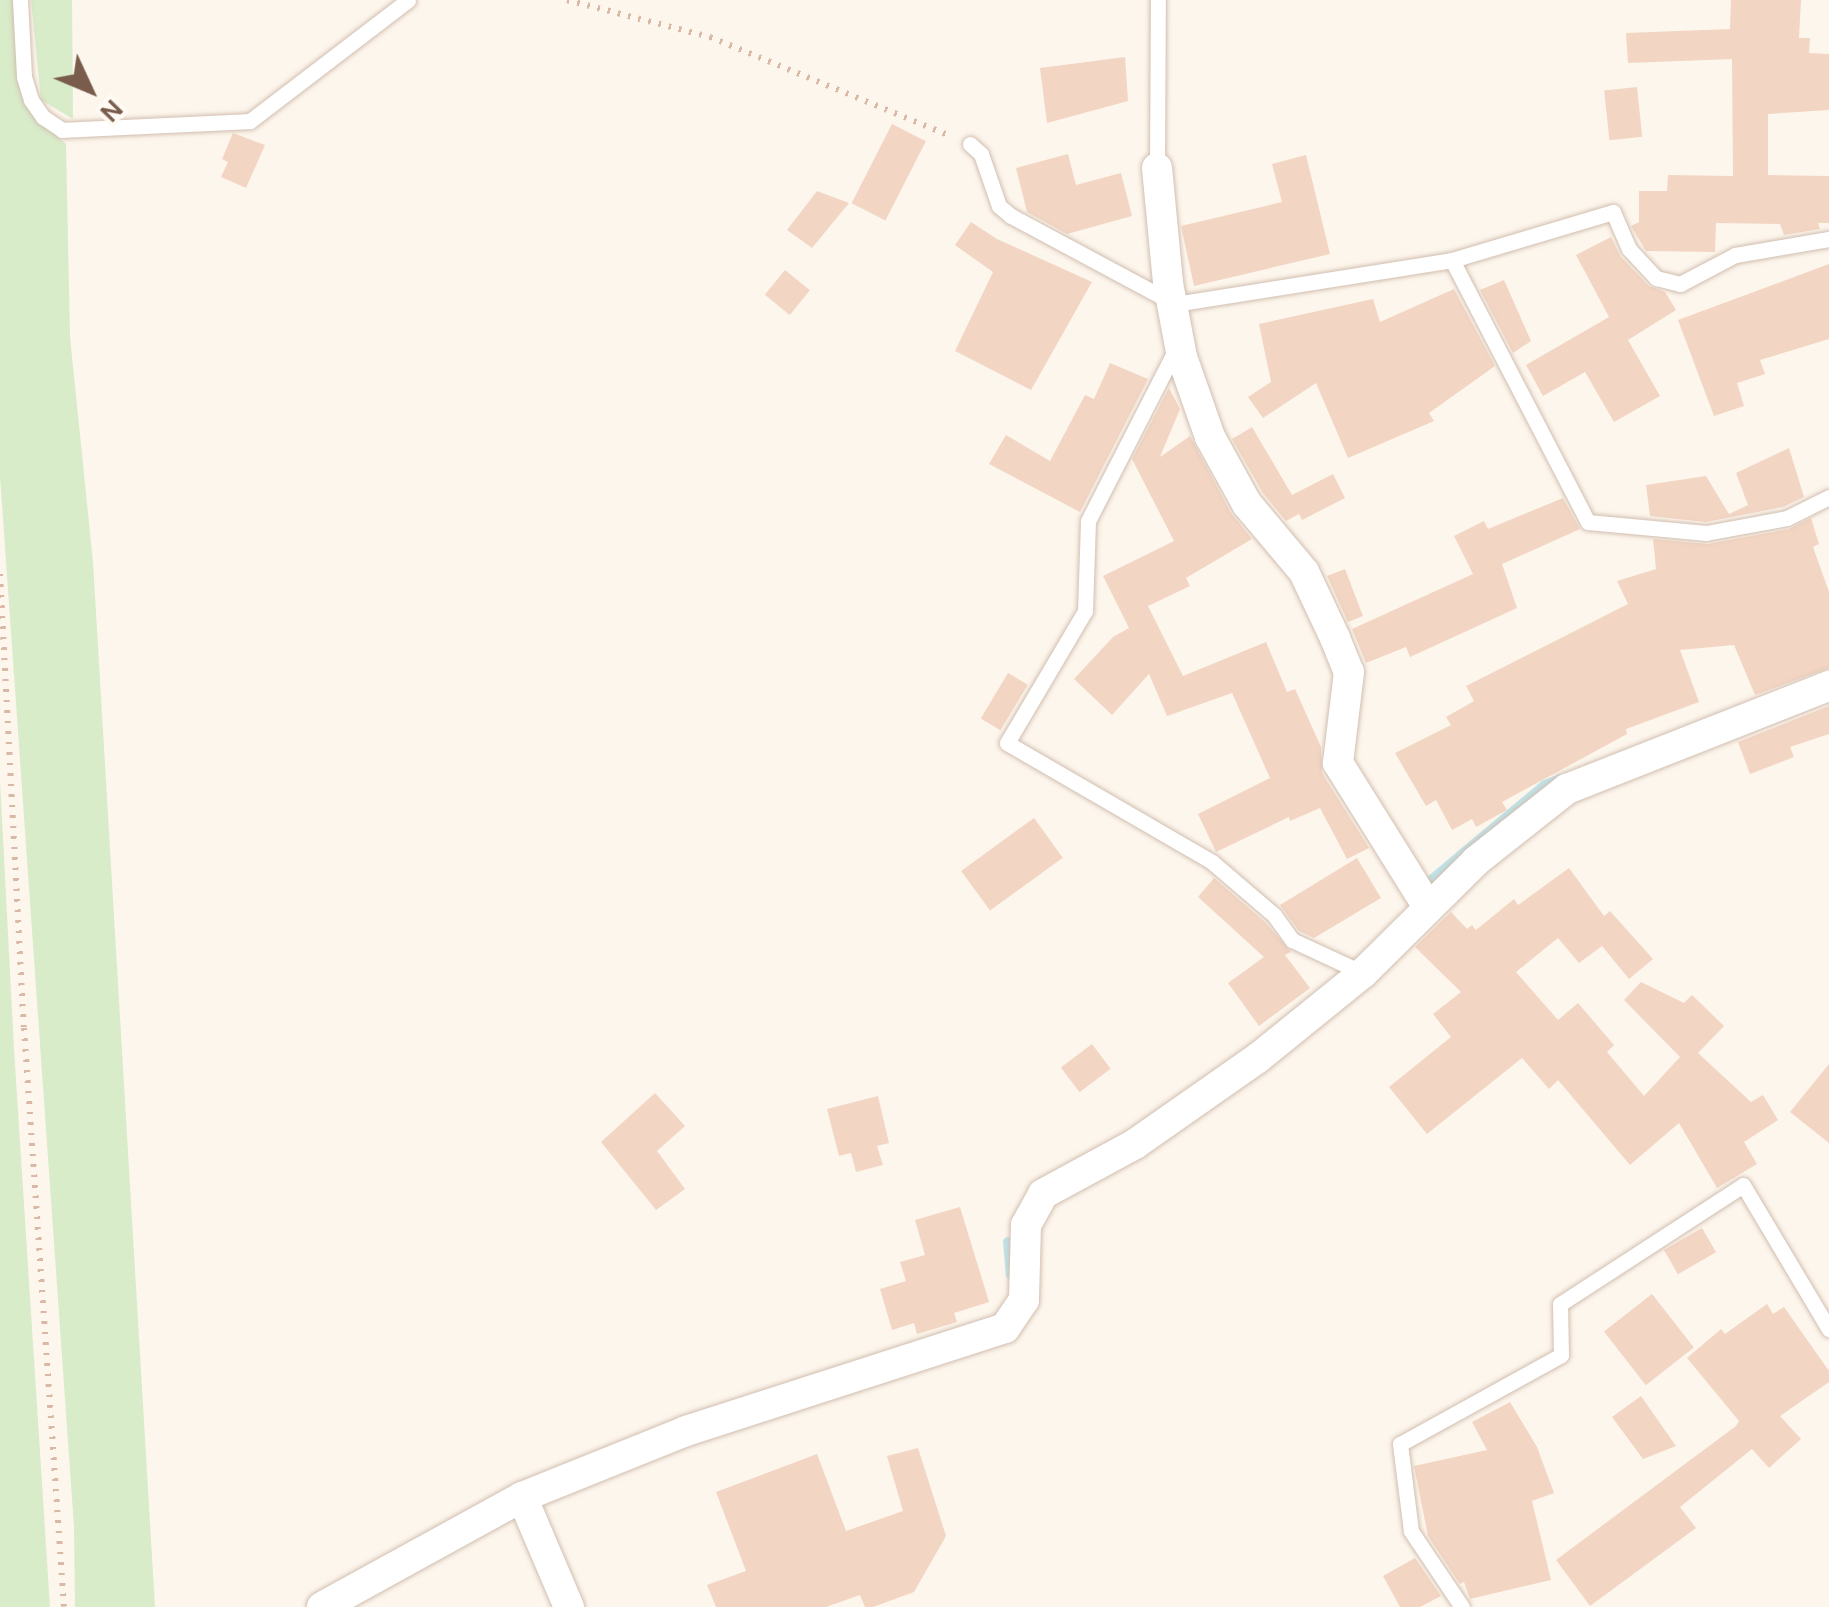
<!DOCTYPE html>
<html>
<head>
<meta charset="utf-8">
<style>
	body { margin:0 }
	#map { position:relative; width:1829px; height:1607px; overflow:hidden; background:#fdf6ec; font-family:Karla,sans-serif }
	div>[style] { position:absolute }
	.green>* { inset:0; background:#d8ecc9 }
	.stream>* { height:10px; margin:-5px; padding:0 5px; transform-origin:5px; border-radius:5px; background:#bfe3e8 }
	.building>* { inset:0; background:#f3d5c3; transform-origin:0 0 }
	.path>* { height:6px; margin-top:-3px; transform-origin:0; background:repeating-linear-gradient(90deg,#d9b8a5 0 2.5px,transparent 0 10.5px) }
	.roads { filter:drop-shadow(0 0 2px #d1beb0) drop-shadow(0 0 2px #d1beb0) }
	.lane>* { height:15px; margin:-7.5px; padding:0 7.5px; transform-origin:7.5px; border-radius:7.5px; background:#fff }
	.street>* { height:30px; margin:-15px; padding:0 15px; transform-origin:15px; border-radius:15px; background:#fff }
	span { translate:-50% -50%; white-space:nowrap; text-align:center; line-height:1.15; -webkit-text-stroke:8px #fffaf3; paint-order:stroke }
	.north { position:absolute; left:40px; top:40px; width:100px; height:100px; -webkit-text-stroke:8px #fffaf3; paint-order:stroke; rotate:134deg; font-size:28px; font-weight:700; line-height:40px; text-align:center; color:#7a5c4d }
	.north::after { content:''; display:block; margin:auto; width:35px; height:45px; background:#7a5c4d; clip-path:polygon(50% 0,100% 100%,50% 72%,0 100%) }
</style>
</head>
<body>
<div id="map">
	<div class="green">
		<i style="clip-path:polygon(0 0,17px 0,36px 118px,66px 144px,70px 337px,93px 562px,155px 1607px,75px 1607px,74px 1527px,0 476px)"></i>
		<i style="clip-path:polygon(31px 0,72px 0,73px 119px,41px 100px)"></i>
		<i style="clip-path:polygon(0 780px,14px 1049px,50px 1607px,0 1607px)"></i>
	</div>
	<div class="stream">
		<i style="left:1430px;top:881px;width:150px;rotate:-39.9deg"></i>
		<i style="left:1545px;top:785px;width:17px;rotate:-21deg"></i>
		<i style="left:1008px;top:1242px;width:33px;rotate:85deg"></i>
	</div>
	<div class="building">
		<i style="clip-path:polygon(1731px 0,1801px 0,1799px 38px,1810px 38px,1809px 53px,1829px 54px,1829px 110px,1768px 114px,1768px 175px,1829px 176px,1829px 223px,1818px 223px,1820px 229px,1784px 235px,1780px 224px,1716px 223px,1715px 252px,1646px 251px,1631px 226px,1639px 222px,1639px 191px,1667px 191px,1668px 175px,1733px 176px,1732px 59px,1628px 63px,1626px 33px,1730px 29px)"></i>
		<i style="clip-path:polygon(1125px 57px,1128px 101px,1047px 123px,1040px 68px)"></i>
		<i style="left:1637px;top:87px;width:50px;height:33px;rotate:84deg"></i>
		<i style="left:892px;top:124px;width:38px;height:89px;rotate:27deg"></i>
		<i style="clip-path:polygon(233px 133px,265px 145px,246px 188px,221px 177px,228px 162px,222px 159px)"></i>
		<i style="clip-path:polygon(1068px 154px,1076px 185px,1121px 173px,1132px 216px,1067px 234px,1027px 212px,1016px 168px)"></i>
		<i style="clip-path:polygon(1306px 155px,1330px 254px,1194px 286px,1181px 226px,1282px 202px,1272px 164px)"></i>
		<i style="clip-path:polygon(817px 191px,849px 203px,812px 248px,787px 230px)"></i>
		<i style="clip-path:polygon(971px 222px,997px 239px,1092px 282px,1031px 390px,955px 351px,993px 272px,955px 245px)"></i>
		<i style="clip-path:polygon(1611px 237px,1621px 257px,1649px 286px,1665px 292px,1676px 310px,1628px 340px,1660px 396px,1614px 422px,1585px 372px,1543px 396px,1526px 365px,1609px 317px,1576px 255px)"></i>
		<i style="clip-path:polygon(1829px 264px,1829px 339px,1760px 360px,1765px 374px,1737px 383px,1744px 406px,1714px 416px,1678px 320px)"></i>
		<i style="left:785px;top:270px;width:32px;height:32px;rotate:39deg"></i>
		<i style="clip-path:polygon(1504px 280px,1531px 341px,1513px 353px,1480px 290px)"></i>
		<i style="clip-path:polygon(1454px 289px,1495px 366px,1429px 413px,1434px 421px,1348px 458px,1316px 383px,1263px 418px,1248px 397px,1271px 382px,1259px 324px,1373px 299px,1380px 322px)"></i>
		<i style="clip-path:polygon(1110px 363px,1148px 379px,1080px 512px,989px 464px,1006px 435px,1050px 461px,1085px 395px,1094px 399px)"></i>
		<i style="clip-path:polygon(1169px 388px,1180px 409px,1160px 457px,1190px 436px,1231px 513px,1252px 539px,1186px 578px,1190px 586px,1148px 606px,1183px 676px,1266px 642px,1287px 692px,1295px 689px,1321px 747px,1322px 773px,1369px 848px,1347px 859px,1320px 808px,1290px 821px,1289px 817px,1216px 852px,1198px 814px,1270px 778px,1232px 693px,1167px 716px,1149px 674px,1112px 715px,1074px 679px,1113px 637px,1129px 628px,1103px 576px,1174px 541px,1132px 459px)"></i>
		<i style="clip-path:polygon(1252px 427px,1292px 495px,1333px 474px,1345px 498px,1302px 520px,1299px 514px,1286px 521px,1263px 493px,1232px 439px)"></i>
		<i style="clip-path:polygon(1789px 448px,1804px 497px,1783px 507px,1706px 522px,1650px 516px,1646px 485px,1706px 476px,1729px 514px,1748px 505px,1736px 473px)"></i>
		<i style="clip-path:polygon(1563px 498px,1580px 529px,1502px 564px,1517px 608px,1410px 657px,1406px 647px,1366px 663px,1352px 629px,1473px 574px,1454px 536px,1484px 521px,1488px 529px)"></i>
		<i style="clip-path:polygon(1811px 518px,1819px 544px,1813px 547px,1829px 592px,1829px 668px,1755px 695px,1734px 645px,1680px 650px,1699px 702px,1626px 729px,1627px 734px,1502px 802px,1507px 810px,1476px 827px,1472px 819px,1452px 830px,1436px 800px,1426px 806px,1395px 753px,1451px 725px,1446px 717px,1474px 701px,1466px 686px,1628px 604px,1617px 581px,1656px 569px,1653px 539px,1708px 544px,1789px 529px)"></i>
		<i style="clip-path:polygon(1345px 569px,1363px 616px,1348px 622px,1327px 576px)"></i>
		<i style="left:1008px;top:673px;width:23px;height:53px;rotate:31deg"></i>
		<i style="clip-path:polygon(1829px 706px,1829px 734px,1790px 747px,1794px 757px,1750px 774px,1738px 742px)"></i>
		<i style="left:1034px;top:818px;width:49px;height:90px;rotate:54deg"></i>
		<i style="clip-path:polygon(1357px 858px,1381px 898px,1314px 938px,1299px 931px,1280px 905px)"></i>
		<i style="clip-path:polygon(1569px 868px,1604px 916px,1610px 911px,1653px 959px,1629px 979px,1602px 946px,1579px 963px,1558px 938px,1516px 972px,1558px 1020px,1578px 1003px,1614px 1045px,1607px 1052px,1644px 1096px,1680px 1057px,1624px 1000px,1641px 982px,1684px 1003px,1692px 995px,1724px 1026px,1698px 1053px,1751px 1102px,1763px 1095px,1778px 1120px,1744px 1142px,1757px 1164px,1717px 1188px,1679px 1123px,1630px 1165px,1558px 1080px,1549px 1089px,1522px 1058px,1427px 1134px,1389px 1087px,1451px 1037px,1433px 1014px,1461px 992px,1415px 947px,1451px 912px,1467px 929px,1472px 925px,1476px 930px,1514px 899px,1518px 905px)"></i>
		<i style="clip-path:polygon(1214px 878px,1266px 923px,1291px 952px,1285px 955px,1310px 988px,1259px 1026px,1228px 983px,1264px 957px,1198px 897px)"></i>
		<i style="left:1092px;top:1044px;width:31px;height:39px;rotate:53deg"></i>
		<i style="clip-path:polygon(1829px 1064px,1829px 1143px,1790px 1112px)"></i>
		<i style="clip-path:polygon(655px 1093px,685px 1126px,657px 1151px,685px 1189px,656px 1210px,601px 1142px)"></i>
		<i style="clip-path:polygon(878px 1096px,889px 1143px,877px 1146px,883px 1165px,856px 1172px,851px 1153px,839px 1156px,827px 1109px)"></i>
		<i style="clip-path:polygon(960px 1207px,989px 1302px,954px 1313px,957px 1322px,917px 1334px,914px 1323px,892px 1330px,880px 1289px,906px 1281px,900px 1262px,925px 1255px,915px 1220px)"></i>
		<i style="left:1702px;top:1228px;width:28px;height:44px;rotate:60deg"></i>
		<i style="left:1652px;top:1294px;width:68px;height:61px;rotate:52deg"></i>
		<i style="clip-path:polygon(1767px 1304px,1773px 1314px,1784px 1307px,1829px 1371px,1829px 1382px,1780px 1416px,1801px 1439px,1769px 1468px,1752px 1449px,1680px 1507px,1696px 1528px,1590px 1606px,1556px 1560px,1736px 1426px,1739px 1421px,1687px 1358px,1721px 1329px,1725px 1334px)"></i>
		<i style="clip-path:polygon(1641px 1396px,1676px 1446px,1643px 1459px,1612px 1417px)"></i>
		<i style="clip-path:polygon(1510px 1402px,1537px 1447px,1554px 1493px,1532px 1501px,1551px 1580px,1470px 1599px,1464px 1582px,1460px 1584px,1428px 1536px,1414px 1466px,1487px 1450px,1472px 1422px)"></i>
		<i style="clip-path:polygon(918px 1448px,946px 1536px,914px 1592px,873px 1607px,865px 1607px,860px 1595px,826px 1607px,716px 1607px,707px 1585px,746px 1571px,716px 1492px,817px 1454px,846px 1531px,903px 1511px,887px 1456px)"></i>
		<i style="clip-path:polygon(1415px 1558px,1441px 1596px,1420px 1607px,1400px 1607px,1383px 1576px)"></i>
	</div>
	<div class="path">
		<i style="left:567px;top:0;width:148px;rotate:14.5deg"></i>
		<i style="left:710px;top:37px;width:260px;rotate:22.4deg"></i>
		<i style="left:0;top:574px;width:455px;rotate:87deg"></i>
		<i style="left:24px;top:1028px;width:580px;rotate:86.05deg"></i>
	</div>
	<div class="roads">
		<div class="lane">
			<i style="left:20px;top:0;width:77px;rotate:87deg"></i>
			<i style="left:24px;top:77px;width:24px;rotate:73deg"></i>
			<i style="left:31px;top:100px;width:21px;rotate:55deg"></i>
			<i style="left:43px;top:117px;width:23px;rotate:34deg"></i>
			<i style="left:62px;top:130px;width:188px;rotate:-2.7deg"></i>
			<i style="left:250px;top:121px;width:199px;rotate:-37.4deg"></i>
			<i style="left:970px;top:144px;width:15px;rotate:42deg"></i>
			<i style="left:981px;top:154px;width:55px;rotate:70.9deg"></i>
			<i style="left:999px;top:206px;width:16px;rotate:40deg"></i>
			<i style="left:1011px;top:216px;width:186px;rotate:28.2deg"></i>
			<i style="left:1175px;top:304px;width:280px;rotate:-9deg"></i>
			<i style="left:1452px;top:260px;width:168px;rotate:-16.6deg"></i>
			<i style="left:1613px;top:212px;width:40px;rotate:66.6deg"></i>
			<i style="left:1629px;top:249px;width:40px;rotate:47deg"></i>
			<i style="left:1656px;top:278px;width:25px;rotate:14deg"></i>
			<i style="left:1680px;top:284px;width:62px;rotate:-27.8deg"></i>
			<i style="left:1735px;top:255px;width:95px;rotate:-9.7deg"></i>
			<i style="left:1157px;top:168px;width:168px;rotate:-89.7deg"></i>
			<i style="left:1452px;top:260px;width:295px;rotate:62.6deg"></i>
			<i style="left:1588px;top:522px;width:119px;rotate:5.3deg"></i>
			<i style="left:1706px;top:533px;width:82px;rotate:-10.5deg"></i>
			<i style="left:1787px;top:518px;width:47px;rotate:-26.6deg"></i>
			<i style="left:1178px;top:345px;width:198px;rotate:117.1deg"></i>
			<i style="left:1088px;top:521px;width:90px;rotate:91.9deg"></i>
			<i style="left:1085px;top:611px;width:153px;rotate:120.6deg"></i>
			<i style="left:1007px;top:743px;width:237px;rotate:30.1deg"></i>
			<i style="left:1212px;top:862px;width:82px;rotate:40.5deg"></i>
			<i style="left:1274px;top:915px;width:31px;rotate:54deg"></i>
			<i style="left:1292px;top:940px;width:78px;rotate:24.9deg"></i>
			<i style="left:1462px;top:1607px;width:92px;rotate:-123.9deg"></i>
			<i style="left:1411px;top:1531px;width:88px;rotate:-97.2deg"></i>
			<i style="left:1400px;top:1444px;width:184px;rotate:-28.9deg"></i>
			<i style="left:1561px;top:1355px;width:51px;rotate:-91.1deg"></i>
			<i style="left:1560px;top:1304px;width:218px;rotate:-33deg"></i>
			<i style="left:1743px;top:1185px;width:168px;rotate:59.2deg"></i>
		</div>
		<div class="street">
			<i style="left:1157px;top:168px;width:116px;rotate:84.5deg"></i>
			<i style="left:1168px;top:283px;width:75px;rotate:79.3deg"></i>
			<i style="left:1182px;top:357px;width:85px;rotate:70.7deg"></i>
			<i style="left:1210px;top:437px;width:77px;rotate:61.1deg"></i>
			<i style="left:1247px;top:504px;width:89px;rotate:50deg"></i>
			<i style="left:1304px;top:572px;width:73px;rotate:64.8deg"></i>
			<i style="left:1335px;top:638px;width:37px;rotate:68deg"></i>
			<i style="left:1349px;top:672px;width:92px;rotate:96.9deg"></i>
			<i style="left:1338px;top:763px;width:170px;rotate:58deg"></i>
			<i style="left:522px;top:1497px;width:120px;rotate:66.9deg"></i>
			<i style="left:322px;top:1607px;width:228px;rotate:-28.8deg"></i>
			<i style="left:522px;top:1497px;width:177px;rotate:-21.9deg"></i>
			<i style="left:686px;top:1431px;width:335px;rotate:-17.9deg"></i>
			<i style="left:1005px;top:1328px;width:34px;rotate:-56deg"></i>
			<i style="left:1024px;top:1300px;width:75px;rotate:-88.5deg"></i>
			<i style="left:1026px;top:1225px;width:35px;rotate:-61deg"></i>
			<i style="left:1043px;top:1194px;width:105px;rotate:-28.5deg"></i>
			<i style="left:1135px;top:1144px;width:150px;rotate:-35deg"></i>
			<i style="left:1258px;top:1058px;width:135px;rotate:-39deg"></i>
			<i style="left:1363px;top:973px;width:159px;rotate:-44.7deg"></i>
			<i style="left:1476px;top:861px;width:116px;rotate:-38.4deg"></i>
			<i style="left:1567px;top:789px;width:282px;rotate:-21.5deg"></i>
		</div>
	</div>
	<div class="north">N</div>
</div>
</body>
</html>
